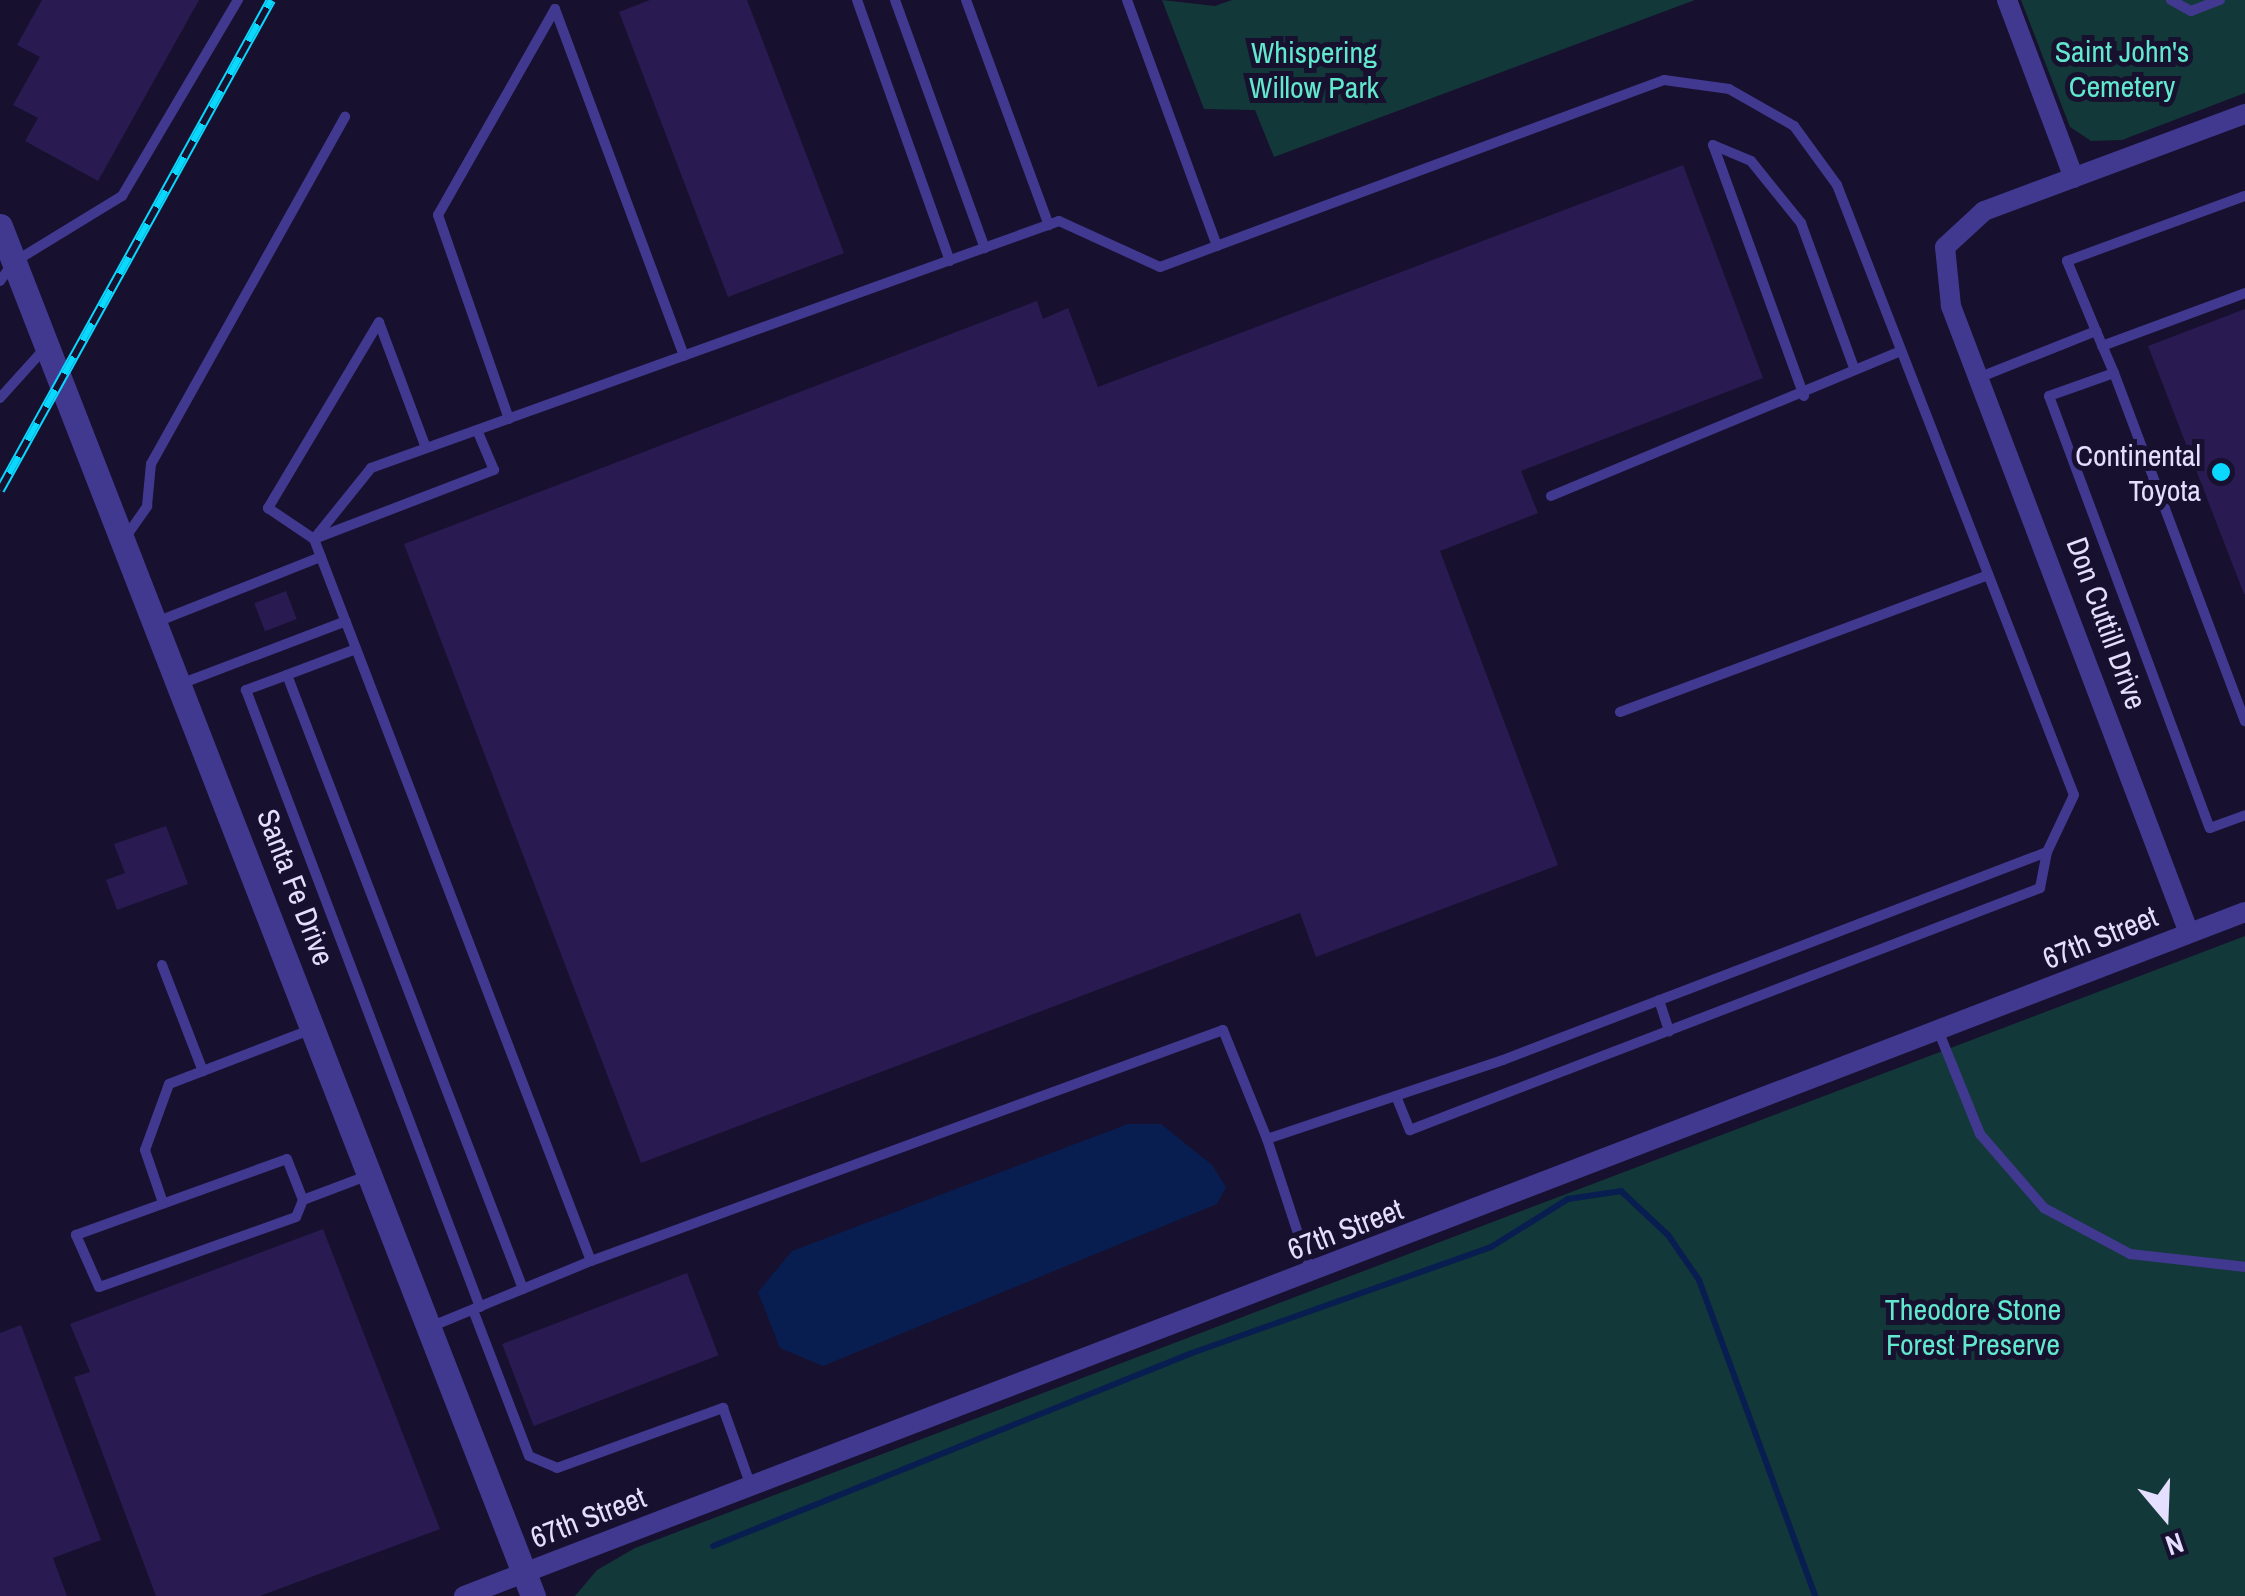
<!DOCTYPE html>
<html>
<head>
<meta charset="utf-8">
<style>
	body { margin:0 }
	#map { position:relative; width:2245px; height:1596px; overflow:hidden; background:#17102e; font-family:"Archivo Narrow",sans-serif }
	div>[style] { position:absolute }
	.green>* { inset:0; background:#133839 }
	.water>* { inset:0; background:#081e50 }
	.stream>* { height:6px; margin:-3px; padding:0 3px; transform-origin:3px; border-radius:3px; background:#081e50 }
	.building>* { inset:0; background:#291b51; transform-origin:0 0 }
	.service>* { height:10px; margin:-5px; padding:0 5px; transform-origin:5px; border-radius:5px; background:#413990 }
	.minor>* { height:20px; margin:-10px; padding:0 10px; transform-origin:10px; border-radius:10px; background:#413990 }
	.tertiary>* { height:25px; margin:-12.5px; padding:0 12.5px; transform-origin:12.5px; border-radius:12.5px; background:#413990 }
	.rail>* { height:10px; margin-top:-5px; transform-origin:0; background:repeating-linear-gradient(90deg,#17102e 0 19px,#0ad8ff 0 38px); box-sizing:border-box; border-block:2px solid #0ad8ff }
	.dots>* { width:28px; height:28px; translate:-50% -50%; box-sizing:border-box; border:5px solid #17102e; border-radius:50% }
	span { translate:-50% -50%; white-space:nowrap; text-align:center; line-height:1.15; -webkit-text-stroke:10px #17102e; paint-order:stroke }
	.park-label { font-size:30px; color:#61e8ce }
	.poi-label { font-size:30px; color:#e4deff }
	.right { translate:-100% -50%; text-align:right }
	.street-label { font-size:30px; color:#e4deff }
	.north { position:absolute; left:2115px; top:1466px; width:100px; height:100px; -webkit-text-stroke:8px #17102e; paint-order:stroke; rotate:161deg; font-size:28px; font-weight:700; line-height:40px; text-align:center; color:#e4deff }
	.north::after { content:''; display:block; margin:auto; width:35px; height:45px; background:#e4deff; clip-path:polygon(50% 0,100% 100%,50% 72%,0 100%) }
</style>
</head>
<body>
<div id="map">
	<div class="green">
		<i style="clip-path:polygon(1162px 0,1215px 6px,1232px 0,1695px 0,1274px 157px,1255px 110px,1204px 109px)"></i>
		<i style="clip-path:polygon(2021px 0,2245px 0,2245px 93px,2122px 140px,2091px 141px,2070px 127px)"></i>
		<i style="clip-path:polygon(2245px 936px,2245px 1596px,575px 1596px,597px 1570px,635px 1548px)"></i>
	</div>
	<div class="water">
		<i style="clip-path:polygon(1128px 1124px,1161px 1124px,1212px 1165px,1226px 1187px,1217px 1204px,823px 1366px,780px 1348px,758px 1292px,792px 1251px)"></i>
	</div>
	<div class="stream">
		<i style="left:713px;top:1546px;width:516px;rotate:-21.95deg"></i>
		<i style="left:1192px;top:1353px;width:317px;rotate:-19.5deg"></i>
		<i style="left:1491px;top:1247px;width:91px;rotate:-31.9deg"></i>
		<i style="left:1568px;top:1199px;width:54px;rotate:-8.6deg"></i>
		<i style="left:1621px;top:1191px;width:64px;rotate:43.1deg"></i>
		<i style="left:1668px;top:1235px;width:55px;rotate:55.4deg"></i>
		<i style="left:1699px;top:1280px;width:337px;rotate:69.8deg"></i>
	</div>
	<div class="building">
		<i style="clip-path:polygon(42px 0,199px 0,98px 181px,25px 141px,38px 118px,13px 105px,40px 57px,17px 45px)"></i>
		<i style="clip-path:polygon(650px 0,747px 0,844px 253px,728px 297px,619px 12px)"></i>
		<i style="clip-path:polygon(1683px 165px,1763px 378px,1521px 471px,1538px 513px,1440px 551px,1558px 865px,1316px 957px,1300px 913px,641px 1163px,404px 544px,1037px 301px,1043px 319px,1068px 308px,1098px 387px)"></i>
		<i style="clip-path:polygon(2245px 309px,2245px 594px,2244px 594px,2148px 346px)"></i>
		<i style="left:286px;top:591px;width:30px;height:34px;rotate:69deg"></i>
		<i style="clip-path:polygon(166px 826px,188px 884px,117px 910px,106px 880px,125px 873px,114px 844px)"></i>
		<i style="clip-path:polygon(323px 1229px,440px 1529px,260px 1596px,156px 1596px,74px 1377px,90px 1372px,70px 1324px)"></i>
		<i style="left:687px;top:1273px;width:88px;height:198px;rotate:69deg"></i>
		<i style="clip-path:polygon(21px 1325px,101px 1540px,53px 1558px,67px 1596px,0 1596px,0 1333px)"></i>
	</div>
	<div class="service">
		<i style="left:857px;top:0;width:277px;rotate:70.4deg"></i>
		<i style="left:895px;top:0;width:264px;rotate:70.1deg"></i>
		<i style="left:966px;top:0;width:240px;rotate:69.8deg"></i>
		<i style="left:1127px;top:0;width:262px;rotate:69.9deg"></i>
		<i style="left:2171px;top:0;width:23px;rotate:29deg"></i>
		<i style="left:2191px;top:11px;width:31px;rotate:-21deg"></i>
		<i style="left:0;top:281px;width:24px;rotate:-54deg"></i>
		<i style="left:14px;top:262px;width:127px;rotate:-31.4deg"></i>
		<i style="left:122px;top:196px;width:228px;rotate:-59.4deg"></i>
		<i style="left:2096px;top:331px;width:76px;rotate:-112.5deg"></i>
		<i style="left:2067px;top:261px;width:189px;rotate:-20.1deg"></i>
		<i style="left:2102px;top:346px;width:153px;rotate:-20.3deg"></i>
		<i style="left:2114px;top:373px;width:372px;rotate:69.4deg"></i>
		<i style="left:1983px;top:376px;width:122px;rotate:-21.7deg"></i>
		<i style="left:2096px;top:331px;width:46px;rotate:66.8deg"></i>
		<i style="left:2114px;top:373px;width:69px;rotate:160.5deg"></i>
		<i style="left:2049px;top:396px;width:461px;rotate:69.6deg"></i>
		<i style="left:2210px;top:828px;width:37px;rotate:-20deg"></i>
		<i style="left:1804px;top:396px;width:267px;rotate:-109.9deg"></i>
		<i style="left:1713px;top:145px;width:41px;rotate:22.8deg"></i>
		<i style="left:1751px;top:161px;width:80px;rotate:51.1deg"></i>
		<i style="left:1801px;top:223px;width:154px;rotate:69.9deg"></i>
		<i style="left:0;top:398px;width:69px;rotate:-48deg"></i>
		<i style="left:509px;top:419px;width:216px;rotate:-109.2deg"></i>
		<i style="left:438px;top:215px;width:237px;rotate:-60.4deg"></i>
		<i style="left:555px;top:9px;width:370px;rotate:69.6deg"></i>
		<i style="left:426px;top:448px;width:134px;rotate:-110.5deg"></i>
		<i style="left:379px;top:322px;width:217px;rotate:120.8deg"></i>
		<i style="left:268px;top:508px;width:55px;rotate:34deg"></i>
		<i style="left:314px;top:539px;width:193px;rotate:-21deg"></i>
		<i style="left:494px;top:470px;width:43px;rotate:-113deg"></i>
		<i style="left:1551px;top:496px;width:379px;rotate:-22.5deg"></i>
		<i style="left:125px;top:538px;width:39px;rotate:-55deg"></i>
		<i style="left:147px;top:506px;width:42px;rotate:-84.6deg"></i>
		<i style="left:151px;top:464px;width:398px;rotate:-60.8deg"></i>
		<i style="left:159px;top:621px;width:174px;rotate:-21.6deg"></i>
		<i style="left:356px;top:649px;width:74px;rotate:159.4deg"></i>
		<i style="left:287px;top:675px;width:658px;rotate:68.97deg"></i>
		<i style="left:287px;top:675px;width:44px;rotate:159.9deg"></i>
		<i style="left:246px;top:690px;width:660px;rotate:69.23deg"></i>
		<i style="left:183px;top:683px;width:174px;rotate:-20.8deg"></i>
		<i style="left:1620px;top:712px;width:393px;rotate:-20.4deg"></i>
		<i style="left:162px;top:965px;width:114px;rotate:68.9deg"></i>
		<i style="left:1659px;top:1000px;width:33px;rotate:72deg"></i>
		<i style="left:1940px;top:1035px;width:107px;rotate:68deg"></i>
		<i style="left:1980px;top:1134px;width:98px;rotate:49.1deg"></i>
		<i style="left:2044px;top:1208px;width:98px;rotate:28.1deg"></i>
		<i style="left:2130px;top:1254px;width:116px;rotate:6.4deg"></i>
		<i style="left:1396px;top:1096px;width:37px;rotate:68deg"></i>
		<i style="left:1410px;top:1130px;width:675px;rotate:-21.01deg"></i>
		<i style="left:2040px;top:888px;width:37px;rotate:-79deg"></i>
		<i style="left:303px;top:1200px;width:18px;rotate:112deg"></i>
		<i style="left:296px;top:1217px;width:209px;rotate:160.4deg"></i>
		<i style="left:99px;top:1287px;width:57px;rotate:-113.9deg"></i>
		<i style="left:76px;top:1235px;width:224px;rotate:-19.8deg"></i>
		<i style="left:287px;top:1159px;width:44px;rotate:68.7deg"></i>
		<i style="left:303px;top:1200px;width:71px;rotate:-20.7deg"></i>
		<i style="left:163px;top:1203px;width:56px;rotate:-108.8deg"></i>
		<i style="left:145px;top:1150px;width:70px;rotate:-70deg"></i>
		<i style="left:169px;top:1084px;width:151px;rotate:-21deg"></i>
		<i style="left:591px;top:1261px;width:673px;rotate:-20.08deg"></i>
		<i style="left:1223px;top:1030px;width:118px;rotate:68deg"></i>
		<i style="left:473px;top:1310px;width:156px;rotate:69deg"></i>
		<i style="left:529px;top:1456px;width:30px;rotate:23deg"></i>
		<i style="left:557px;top:1468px;width:177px;rotate:-19.9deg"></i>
		<i style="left:723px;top:1408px;width:83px;rotate:70.3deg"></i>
		<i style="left:430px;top:1327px;width:174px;rotate:-22.3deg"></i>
		<i style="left:591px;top:1261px;width:773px;rotate:-110.99deg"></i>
		<i style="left:314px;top:539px;width:91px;rotate:-51.2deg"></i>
		<i style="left:371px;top:468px;width:731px;rotate:-19.75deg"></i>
		<i style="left:1059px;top:221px;width:111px;rotate:24.5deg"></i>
		<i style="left:1160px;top:267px;width:538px;rotate:-20.36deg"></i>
		<i style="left:1664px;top:80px;width:66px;rotate:7.9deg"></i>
		<i style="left:1729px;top:89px;width:75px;rotate:29.6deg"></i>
		<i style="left:1794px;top:126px;width:73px;rotate:53.9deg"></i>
		<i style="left:1837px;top:185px;width:654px;rotate:68.77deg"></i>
		<i style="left:2074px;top:795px;width:63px;rotate:115.3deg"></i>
		<i style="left:2047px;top:852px;width:582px;rotate:159.08deg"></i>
		<i style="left:1503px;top:1060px;width:249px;rotate:161.5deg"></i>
		<i style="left:1267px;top:1139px;width:141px;rotate:71.8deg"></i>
	</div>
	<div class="minor">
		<i style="left:2007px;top:0;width:190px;rotate:69.4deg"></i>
		<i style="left:2189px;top:933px;width:671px;rotate:-110.79deg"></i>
		<i style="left:1951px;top:306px;width:59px;rotate:-95.8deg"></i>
		<i style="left:1945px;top:247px;width:53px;rotate:-42.7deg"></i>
		<i style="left:1984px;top:211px;width:278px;rotate:-20.4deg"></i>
		<i style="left:464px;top:1596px;width:1908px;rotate:-21.01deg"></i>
	</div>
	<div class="tertiary">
		<i style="left:0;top:226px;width:1470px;rotate:68.74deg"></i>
	</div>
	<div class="rail">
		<i style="left:0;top:490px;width:560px;rotate:-61.05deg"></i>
	</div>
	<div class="dots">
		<i style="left:2221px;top:472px;background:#0ad8ff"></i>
	</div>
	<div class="park-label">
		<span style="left:2122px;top:68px">Saint John's<br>Cemetery</span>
		<span style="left:1314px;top:69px">Whispering<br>Willow Park</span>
		<span style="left:1973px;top:1326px">Theodore Stone<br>Forest Preserve</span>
	</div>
	<div class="poi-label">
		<span class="right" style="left:2201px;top:472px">Continental<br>Toyota</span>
	</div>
	<div class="street-label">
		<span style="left:2107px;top:623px;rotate:70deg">Don Cuttill Drive</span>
		<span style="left:296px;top:887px;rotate:69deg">Santa Fe Drive</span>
		<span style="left:2100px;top:937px;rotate:-22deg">67th Street</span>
		<span style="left:1345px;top:1229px;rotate:-21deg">67th Street</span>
		<span style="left:588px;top:1517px;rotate:-21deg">67th Street</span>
	</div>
	<div class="north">N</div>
</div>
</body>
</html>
